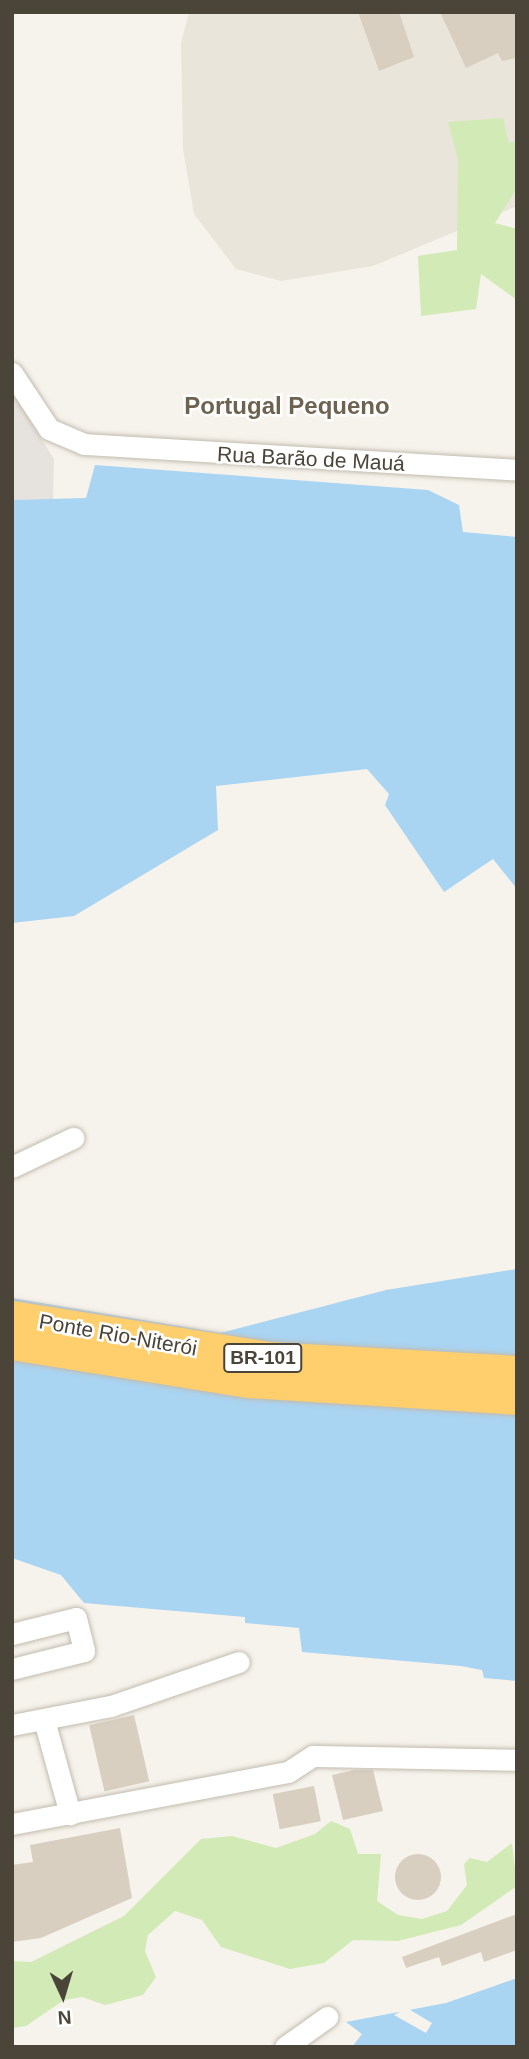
<!DOCTYPE html>
<html>
<head>
<meta charset="utf-8">
<style>
	body { margin:0 }
	#map { position:relative; width:529px; height:2059px; overflow:hidden; background:#f6f3ec; font-family:Arial,sans-serif }
	div>[style] { position:absolute }
	.residential>* { inset:0; background:#eae5da }
	.industrial>* { inset:0; background:#e6e2dd }
	.green>* { inset:0; background:#d2eab5 }
	.water>* { inset:0; background:#a9d4f2 }
	.pier>* { inset:0; background:#f6f3ec }
	.building>* { inset:0; background:#d8cfc1; transform-origin:0 0 }
	.round { border-radius:50% }
	.roads { filter:drop-shadow(0 0 2px #c2bbae) drop-shadow(0 0 2px #c2bbae) }
	.minor>* { height:21px; margin:-10.5px; padding:0 10.5px; transform-origin:10.5px; border-radius:10.5px; background:#fff }
	.highway>* { height:32px; margin:-16px; padding:0 16px; transform-origin:16px; border-radius:16px; background:#ffcf6e }
	span { translate:-50% -50%; white-space:nowrap; text-align:center; line-height:1.15; -webkit-text-stroke:5px #fff; paint-order:stroke }
	.shield-label span { padding:2px 5px; background:#fff; border:2px solid; border-radius:5px; -webkit-text-stroke-width:0 }
	.shield-label { font-size:19px; color:#4b4439; font-weight:700 }
	.street-label { font-size:21px; color:#4b4439 }
	.quarter-label { font-size:24px; color:#6e6250; font-weight:700 }
	.frame { position:absolute; inset:0; border:14px solid #4b4439; pointer-events:none }
	.north { position:absolute; left:28px; top:1961px; width:70px; height:70px; -webkit-text-stroke:5px #fff; paint-order:stroke; rotate:176deg; font-size:19px; font-weight:700; line-height:28px; text-align:center; color:#4b4439 }
	.north::after { content:''; display:block; margin:auto; width:24px; height:32px; background:#4b4439; clip-path:polygon(50% 0,100% 100%,50% 72%,0 100%) }
</style>
</head>
<body>
<div id="map">
	<div class="residential">
		<i style="clip-path:polygon(189px 12px,517px 12px,517px 206px,373px 266px,281px 281px,236px 269px,194px 214px,183px 149px,181px 43px)"></i>
	</div>
	<div class="industrial">
		<i style="clip-path:polygon(12px 392px,54px 459px,53px 499px,12px 500px)"></i>
	</div>
	<div class="green">
		<i style="clip-path:polygon(503px 118px,509px 143px,517px 141px,517px 188px,495px 223px,517px 229px,517px 300px,481px 274px,476px 309px,421px 316px,418px 256px,457px 250px,458px 159px,448px 122px)"></i>
		<i style="clip-path:polygon(331px 1821px,350px 1829px,358px 1854px,381px 1854px,377px 1901px,398px 1915px,422px 1919px,447px 1911px,467px 1885px,464px 1864px,470px 1858px,487px 1862px,512px 1843px,517px 1886px,461px 1925px,398px 1941px,353px 1940px,324px 1963px,290px 1969px,221px 1947px,202px 1920px,175px 1911px,148px 1935px,145px 1951px,156px 1977px,143px 1995px,105px 2005px,82px 1997px,64px 2000px,26px 2026px,12px 2028px,12px 1961px,31px 1962px,124px 1916px,201px 1839px,232px 1836px,276px 1848px,315px 1834px)"></i>
	</div>
	<div class="water">
		<i style="clip-path:polygon(95px 465px,428px 490px,459px 505px,463px 532px,517px 537px,517px 889px,493px 859px,444px 892px,385px 805px,389px 794px,367px 769px,216px 786px,218px 830px,74px 916px,12px 923px,12px 500px,86px 498px)"></i>
		<i style="clip-path:polygon(517px 1269px,517px 1681px,484px 1678px,482px 1670px,461px 1666px,302px 1652px,299px 1628px,245px 1623px,245px 1617px,84px 1603px,61px 1575px,12px 1558px,12px 1298px,220px 1333px,386px 1290px)"></i>
		<i style="clip-path:polygon(517px 1978px,517px 2047px,352px 2047px,362px 2034px,346px 2022px,446px 2003px)"></i>
	</div>
	<div class="pier">
		<i style="clip-path:polygon(407px 2008px,432px 2023px,426px 2033px,394px 2015px)"></i>
	</div>
	<div class="building">
		<i style="clip-path:polygon(358px 12px,399px 12px,414px 57px,379px 71px)"></i>
		<i style="clip-path:polygon(440px 12px,517px 12px,517px 58px,502px 61px,498px 53px,466px 68px)"></i>
		<i style="left:134px;top:1715px;width:68px;height:46px;rotate:77deg"></i>
		<i style="clip-path:polygon(354px 1770px,373px 1770px,383px 1811px,343px 1820px,332px 1775px)"></i>
		<i style="left:314px;top:1786px;width:36px;height:42px;rotate:79deg"></i>
		<i style="clip-path:polygon(120px 1828px,132px 1898px,41px 1938px,12px 1942px,12px 1865px,33px 1862px,30px 1845px)"></i>
		<i class="round" style="left:395px;top:1854px;width:46px;height:46px"></i>
		<i style="clip-path:polygon(517px 1914px,517px 1950px,484px 1962px,481px 1952px,442px 1966px,439px 1957px,406px 1968px,402px 1957px)"></i>
	</div>
	<div class="roads">
		<div class="minor">
			<i style="left:12px;top:373px;width:67px;rotate:56.5deg"></i>
			<i style="left:49px;top:429px;width:38px;rotate:23deg"></i>
			<i style="left:84px;top:444px;width:434px;rotate:3.4deg"></i>
			<i style="left:12px;top:1167px;width:68px;rotate:-25.4deg"></i>
			<i style="left:12px;top:1634px;width:66px;rotate:-14deg"></i>
			<i style="left:76px;top:1618px;width:34px;rotate:76deg"></i>
			<i style="left:84px;top:1651px;width:74px;rotate:166deg"></i>
			<i style="left:44px;top:1720px;width:98px;rotate:74.5deg"></i>
			<i style="left:12px;top:1725px;width:101px;rotate:-10.9deg"></i>
			<i style="left:111px;top:1706px;width:135px;rotate:-19deg"></i>
			<i style="left:12px;top:1824px;width:281px;rotate:-10.7deg"></i>
			<i style="left:288px;top:1772px;width:30px;rotate:-33deg"></i>
			<i style="left:313px;top:1756px;width:204px;rotate:1.1deg"></i>
			<i style="left:285px;top:2047px;width:52px;rotate:-35.5deg"></i>
		</div>
		<div class="highway">
			<i style="left:12px;top:1317px;width:258px;rotate:9.1deg"></i>
			<i style="left:267px;top:1358px;width:250px;rotate:3.2deg"></i>
			<i style="left:12px;top:1344px;width:241px;rotate:9.1deg"></i>
			<i style="left:250px;top:1382px;width:268px;rotate:3.6deg"></i>
		</div>
	</div>
	<div class="shield-label">
		<span style="left:263px;top:1358px">BR-101</span>
	</div>
	<div class="street-label">
		<span style="left:311px;top:459px;rotate:3deg">Rua Barão de Mauá</span>
		<span style="left:118px;top:1335px;rotate:10deg">Ponte Rio-Niterói</span>
	</div>
	<div class="quarter-label">
		<span style="left:287px;top:406px">Portugal Pequeno</span>
	</div>
	<div class="frame"></div>
	<div class="north">N</div>
</div>
</body>
</html>
